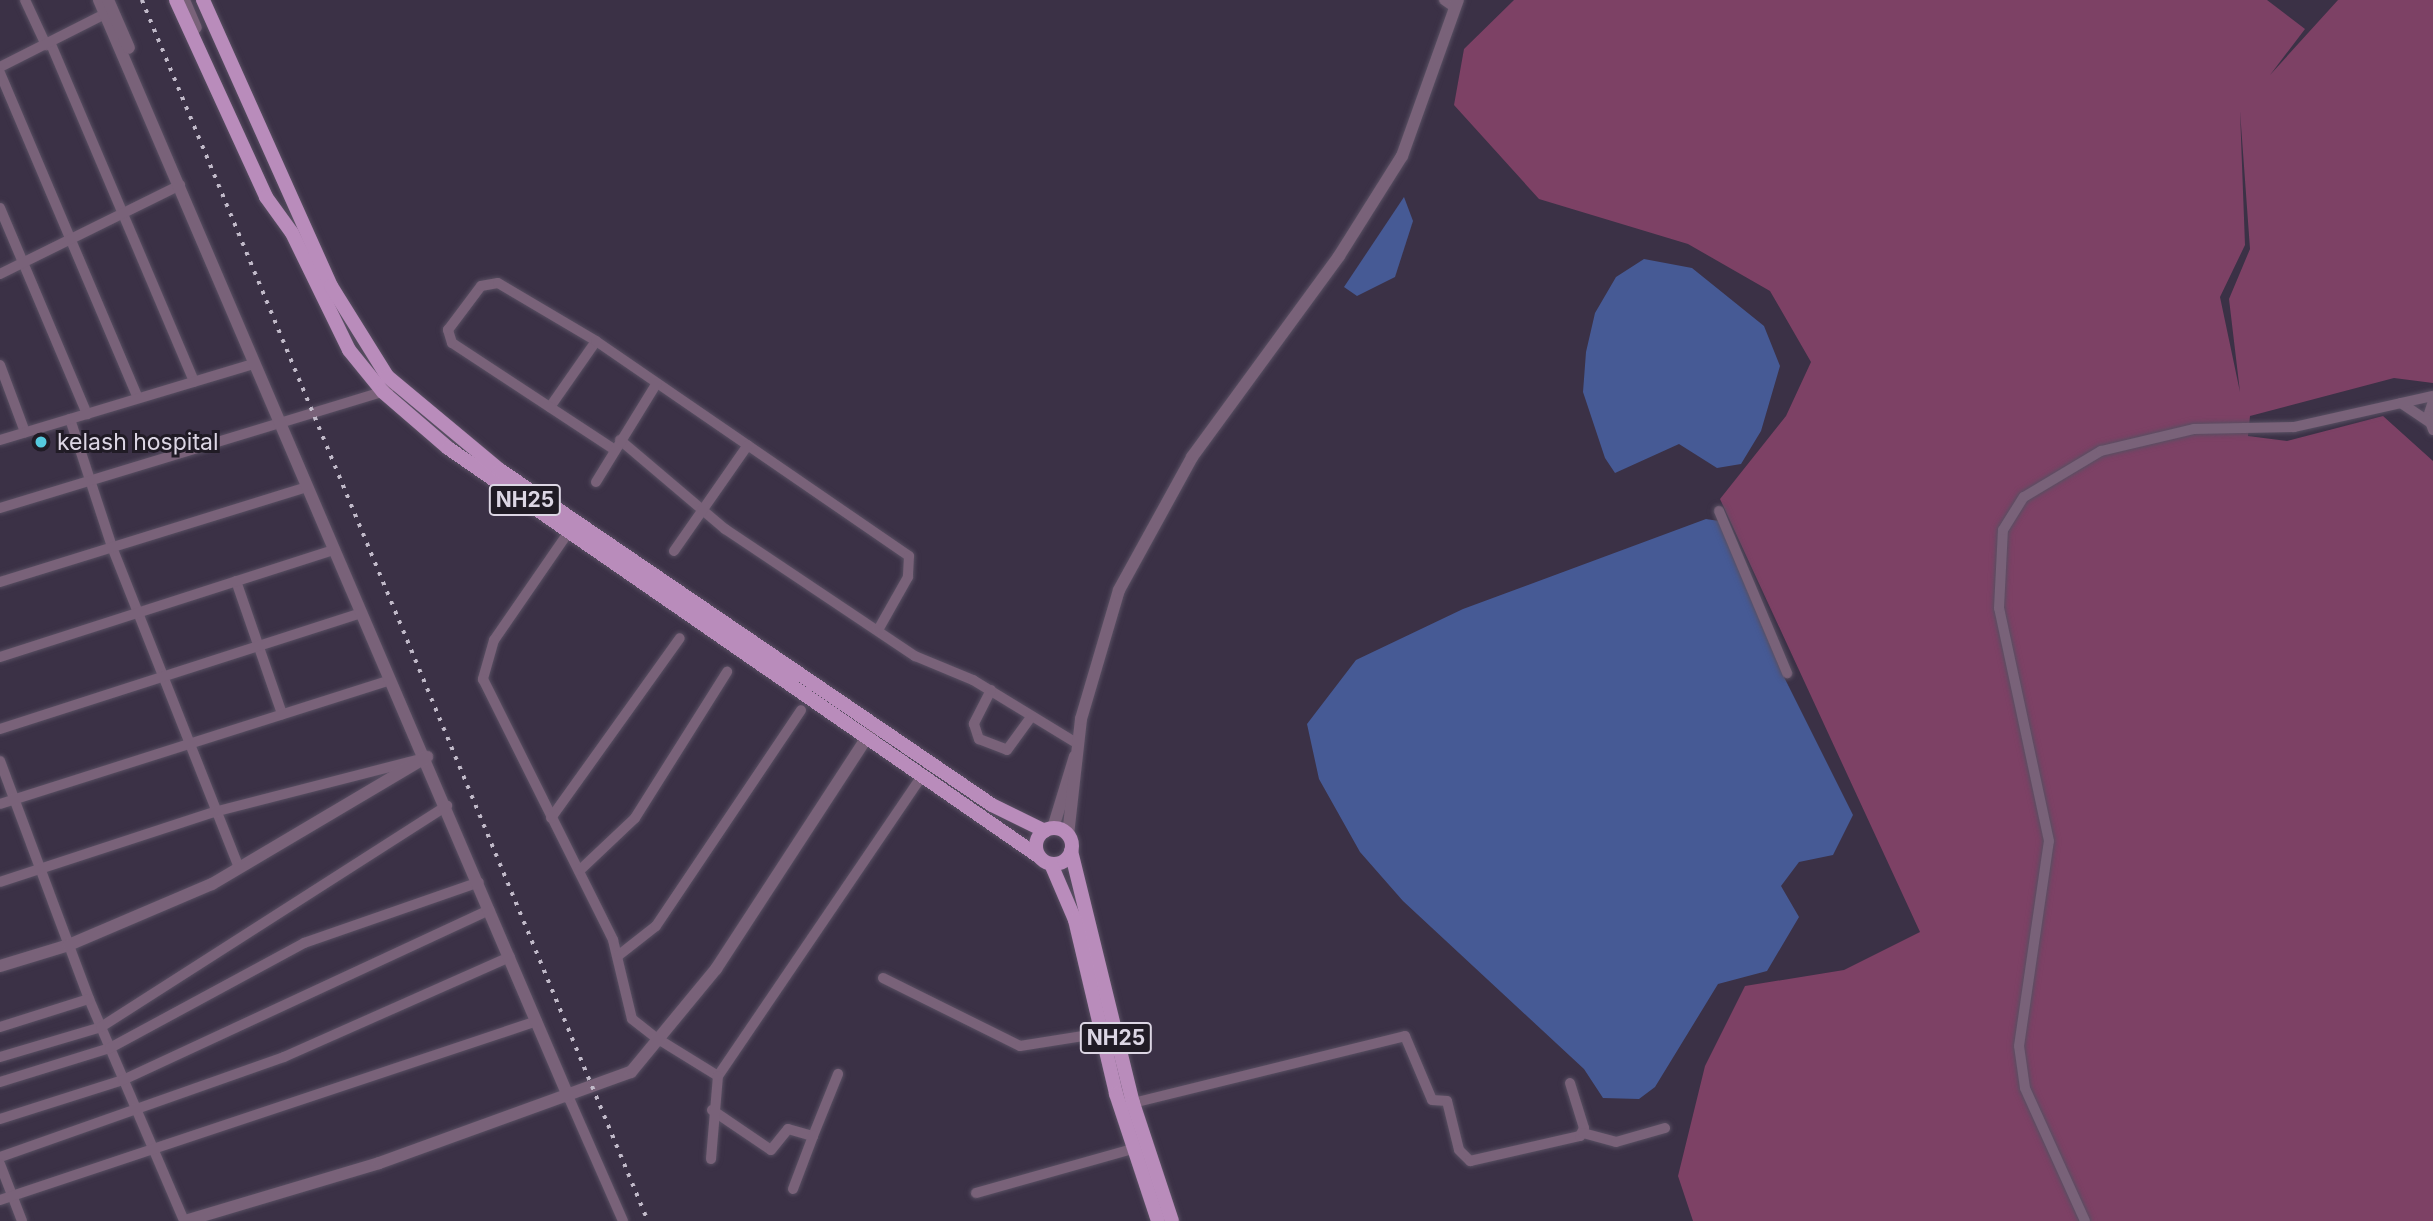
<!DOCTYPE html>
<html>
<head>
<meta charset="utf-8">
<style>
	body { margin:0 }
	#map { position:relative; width:2433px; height:1221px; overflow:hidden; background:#3b3146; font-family:Inter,sans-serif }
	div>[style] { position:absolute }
	.green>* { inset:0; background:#7d4165 }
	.water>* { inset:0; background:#465a95 }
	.roads { filter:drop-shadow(0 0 2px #584f62) drop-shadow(0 0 2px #584f62) }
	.minor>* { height:10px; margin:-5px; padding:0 5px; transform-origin:5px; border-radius:5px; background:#796279 }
	.tertiary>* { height:12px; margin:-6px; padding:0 6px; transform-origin:6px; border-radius:6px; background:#796279 }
	.primary>* { height:14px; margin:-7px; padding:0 7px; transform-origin:7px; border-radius:7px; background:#b98cbb }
	.primary>.ring { margin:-7px; padding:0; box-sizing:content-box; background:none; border:14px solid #b98cbb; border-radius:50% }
	.rail>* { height:3.5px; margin-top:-1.75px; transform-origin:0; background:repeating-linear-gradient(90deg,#c1bac9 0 3.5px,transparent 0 10.5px) }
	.dots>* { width:19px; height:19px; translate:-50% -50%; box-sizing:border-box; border:4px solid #201b25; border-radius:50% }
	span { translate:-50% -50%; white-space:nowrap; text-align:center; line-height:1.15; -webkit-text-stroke:6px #201b25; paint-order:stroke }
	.shield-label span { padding:2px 5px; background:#201b25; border:2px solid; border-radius:5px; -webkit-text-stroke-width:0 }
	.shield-label { font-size:21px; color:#dcd6e4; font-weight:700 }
	.poi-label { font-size:23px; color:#dcd6e4 }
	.left { translate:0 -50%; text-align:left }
</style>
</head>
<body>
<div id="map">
	<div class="green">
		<i style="clip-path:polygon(evenodd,1514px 0,2267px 0,2305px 29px,2270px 75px,2338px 0,2433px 0,2433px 383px,2394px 378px,2250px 416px,2248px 436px,2287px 441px,2383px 416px,2433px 461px,2433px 1221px,1693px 1221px,1678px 1176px,1705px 1066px,1745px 986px,1844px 970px,1920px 932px,1720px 499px,1786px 416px,1811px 362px,1770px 291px,1688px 244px,1539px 199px,1454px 105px,1464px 49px,1514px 0,2240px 111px,2250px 249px,2229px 299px,2240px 392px,2220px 297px,2245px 245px,2240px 111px)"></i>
	</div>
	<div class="water">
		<i style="clip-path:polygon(1404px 197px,1413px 221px,1395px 277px,1357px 296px,1344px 287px)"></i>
		<i style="clip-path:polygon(1644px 259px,1692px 268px,1764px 326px,1780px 366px,1761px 431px,1741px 464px,1717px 468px,1679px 444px,1615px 473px,1605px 458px,1583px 392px,1586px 352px,1595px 313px,1616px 277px)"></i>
		<i style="clip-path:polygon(1706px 519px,1719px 521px,1780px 669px,1853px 815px,1833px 855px,1799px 862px,1781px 886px,1799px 917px,1767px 971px,1718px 984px,1655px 1087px,1639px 1099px,1603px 1098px,1584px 1069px,1403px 901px,1360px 852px,1319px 779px,1307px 724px,1356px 660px,1463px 609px)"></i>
	</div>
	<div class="roads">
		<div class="minor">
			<i style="left:25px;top:0;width:50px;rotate:65deg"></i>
			<i style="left:1444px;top:0;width:12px;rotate:35deg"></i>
			<i style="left:50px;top:42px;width:369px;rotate:67deg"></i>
			<i style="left:0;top:67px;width:118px;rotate:-26.8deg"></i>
			<i style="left:0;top:73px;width:353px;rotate:67deg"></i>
			<i style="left:0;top:208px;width:224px;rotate:67.1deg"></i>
			<i style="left:0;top:274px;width:201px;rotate:-26.3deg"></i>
			<i style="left:0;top:365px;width:72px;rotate:69.5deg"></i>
			<i style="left:2433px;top:401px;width:16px;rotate:108deg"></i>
			<i style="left:2428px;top:416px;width:15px;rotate:70deg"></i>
			<i style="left:2401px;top:403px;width:34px;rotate:34deg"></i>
			<i style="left:550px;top:407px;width:80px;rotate:-55.1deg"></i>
			<i style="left:70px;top:419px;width:135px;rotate:71.8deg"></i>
			<i style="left:112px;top:547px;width:345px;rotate:68.4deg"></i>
			<i style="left:0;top:440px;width:264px;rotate:-16.7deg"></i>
			<i style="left:620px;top:440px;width:138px;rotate:40.3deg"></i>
			<i style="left:725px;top:529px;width:229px;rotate:33.8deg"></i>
			<i style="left:915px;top:656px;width:63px;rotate:22.5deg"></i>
			<i style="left:973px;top:680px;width:123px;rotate:31.4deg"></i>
			<i style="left:615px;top:450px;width:195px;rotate:-146.7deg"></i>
			<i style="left:452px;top:343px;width:14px;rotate:-107deg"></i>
			<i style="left:448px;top:330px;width:55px;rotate:-53.1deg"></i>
			<i style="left:481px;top:286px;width:17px;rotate:-10deg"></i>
			<i style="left:498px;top:283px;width:114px;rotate:30.6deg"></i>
			<i style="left:596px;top:341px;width:380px;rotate:34.5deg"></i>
			<i style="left:909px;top:556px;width:21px;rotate:93deg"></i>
			<i style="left:908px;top:577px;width:61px;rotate:119.5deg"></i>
			<i style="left:596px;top:482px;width:116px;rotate:-58.4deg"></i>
			<i style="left:0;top:508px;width:406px;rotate:-16.9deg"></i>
			<i style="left:1719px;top:511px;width:176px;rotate:67.2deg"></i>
			<i style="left:570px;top:530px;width:134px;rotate:124.6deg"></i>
			<i style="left:494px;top:640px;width:41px;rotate:105.8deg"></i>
			<i style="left:483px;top:679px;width:292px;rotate:63.5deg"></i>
			<i style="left:613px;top:940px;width:81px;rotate:76.5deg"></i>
			<i style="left:632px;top:1019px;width:33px;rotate:38deg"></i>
			<i style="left:658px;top:1039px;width:70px;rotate:31.7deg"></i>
			<i style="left:718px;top:1076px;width:365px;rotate:-55.8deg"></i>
			<i style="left:674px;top:551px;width:129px;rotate:-55.1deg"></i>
			<i style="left:236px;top:581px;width:141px;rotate:70.9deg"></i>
			<i style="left:0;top:582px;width:318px;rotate:-17.2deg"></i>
			<i style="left:0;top:657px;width:347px;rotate:-17.8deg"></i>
			<i style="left:991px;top:690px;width:38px;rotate:117deg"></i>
			<i style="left:974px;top:724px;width:16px;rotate:72deg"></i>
			<i style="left:979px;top:739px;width:30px;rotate:21deg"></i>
			<i style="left:1007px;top:750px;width:41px;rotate:-54deg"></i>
			<i style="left:0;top:729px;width:377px;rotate:-17.8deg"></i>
			<i style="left:0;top:761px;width:254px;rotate:69.5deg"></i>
			<i style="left:89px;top:999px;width:241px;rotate:66.8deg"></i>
			<i style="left:0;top:804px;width:409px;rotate:-17.6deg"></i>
			<i style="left:551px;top:818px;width:221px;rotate:-54.4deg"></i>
			<i style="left:579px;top:871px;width:77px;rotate:-43.4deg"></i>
			<i style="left:635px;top:818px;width:173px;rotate:-57.8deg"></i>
			<i style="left:0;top:882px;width:225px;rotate:-18.1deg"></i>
			<i style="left:214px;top:812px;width:213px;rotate:-14.4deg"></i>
			<i style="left:619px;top:955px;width:47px;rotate:-38.1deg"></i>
			<i style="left:656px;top:926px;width:260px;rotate:-56.1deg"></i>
			<i style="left:883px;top:978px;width:153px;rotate:26.4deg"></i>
			<i style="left:1020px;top:1046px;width:83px;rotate:-9deg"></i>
			<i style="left:0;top:1027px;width:93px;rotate:-17.5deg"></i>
			<i style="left:0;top:1057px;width:105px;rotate:-16.5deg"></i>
			<i style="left:101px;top:1027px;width:411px;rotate:-32.6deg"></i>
			<i style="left:0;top:1082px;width:115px;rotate:-17.2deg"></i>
			<i style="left:110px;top:1048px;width:221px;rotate:-28.4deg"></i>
			<i style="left:304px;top:943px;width:185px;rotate:-19.2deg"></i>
			<i style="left:569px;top:1098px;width:134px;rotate:66.3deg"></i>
			<i style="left:1133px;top:1103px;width:280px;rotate:-13.8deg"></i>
			<i style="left:1405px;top:1036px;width:69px;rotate:67.1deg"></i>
			<i style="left:1432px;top:1100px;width:15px;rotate:4deg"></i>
			<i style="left:1447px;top:1101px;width:50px;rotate:76.2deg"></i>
			<i style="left:1459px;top:1150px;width:16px;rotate:45deg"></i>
			<i style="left:1470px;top:1161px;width:113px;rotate:-12.8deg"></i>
			<i style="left:1580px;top:1136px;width:9px;rotate:-63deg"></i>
			<i style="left:1584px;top:1128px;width:47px;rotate:-107.3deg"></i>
			<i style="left:712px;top:1110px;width:71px;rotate:34.1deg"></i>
			<i style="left:771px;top:1150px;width:27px;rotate:-51deg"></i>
			<i style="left:788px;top:1129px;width:26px;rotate:16deg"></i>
			<i style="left:813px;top:1136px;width:67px;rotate:-68deg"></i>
			<i style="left:0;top:1119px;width:129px;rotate:-17.6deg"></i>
			<i style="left:123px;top:1080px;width:404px;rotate:-24.9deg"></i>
			<i style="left:1583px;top:1133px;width:34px;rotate:15deg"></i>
			<i style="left:1616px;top:1142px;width:51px;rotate:-15.9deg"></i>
			<i style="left:0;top:1157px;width:301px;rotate:-19.4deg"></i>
			<i style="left:284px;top:1057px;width:247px;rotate:-23.9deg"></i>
			<i style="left:711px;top:1159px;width:83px;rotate:-85.2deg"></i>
			<i style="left:0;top:1164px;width:61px;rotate:68.9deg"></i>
			<i style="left:793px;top:1189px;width:57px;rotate:-69.3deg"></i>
			<i style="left:976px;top:1193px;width:163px;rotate:-15.7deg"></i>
			<i style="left:0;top:1200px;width:566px;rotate:-18.43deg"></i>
			<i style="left:2085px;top:1221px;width:146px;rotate:-114.3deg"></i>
			<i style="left:2025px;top:1088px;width:42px;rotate:-98.1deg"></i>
			<i style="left:2019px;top:1046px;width:207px;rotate:-81.7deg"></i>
			<i style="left:2049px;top:841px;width:238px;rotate:-102.1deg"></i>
			<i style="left:1999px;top:608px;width:78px;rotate:-87.1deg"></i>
			<i style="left:2003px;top:530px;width:39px;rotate:-58deg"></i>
			<i style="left:2024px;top:497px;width:90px;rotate:-30.9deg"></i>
			<i style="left:2101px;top:451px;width:96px;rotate:-13.3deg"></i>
			<i style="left:2194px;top:429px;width:100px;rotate:-1.1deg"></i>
			<i style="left:2294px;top:427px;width:142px;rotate:-12.6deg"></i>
		</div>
		<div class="tertiary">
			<i style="left:99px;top:0;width:1194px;rotate:66.83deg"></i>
			<i style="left:108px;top:0;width:52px;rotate:66.4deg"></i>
			<i style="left:184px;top:0;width:30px;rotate:67deg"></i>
			<i style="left:1053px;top:828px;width:75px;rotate:-73deg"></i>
			<i style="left:1068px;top:835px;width:117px;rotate:-83.6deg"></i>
			<i style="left:1081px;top:719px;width:134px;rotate:-73.6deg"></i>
			<i style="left:1119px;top:590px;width:152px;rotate:-61.2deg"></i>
			<i style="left:1192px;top:457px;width:249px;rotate:-53.8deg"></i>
			<i style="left:1339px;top:256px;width:118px;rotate:-57.8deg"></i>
			<i style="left:1402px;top:156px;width:166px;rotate:-70.3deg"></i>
			<i style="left:0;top:966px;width:72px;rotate:-16.9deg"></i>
			<i style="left:69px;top:945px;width:155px;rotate:-23.1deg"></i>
			<i style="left:212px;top:884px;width:250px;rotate:-30.6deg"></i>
			<i style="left:185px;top:1221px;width:202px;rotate:-16.6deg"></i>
			<i style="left:379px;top:1163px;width:268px;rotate:-19.9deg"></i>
			<i style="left:631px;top:1072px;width:134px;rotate:-50.5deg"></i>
			<i style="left:716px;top:969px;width:284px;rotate:-56.9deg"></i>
		</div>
		<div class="primary">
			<i style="left:176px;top:0;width:217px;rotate:65.4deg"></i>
			<i style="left:266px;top:197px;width:44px;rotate:54.2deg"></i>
			<i style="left:292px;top:233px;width:130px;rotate:64deg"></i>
			<i style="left:349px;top:350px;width:54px;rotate:51deg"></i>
			<i style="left:383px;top:392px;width:86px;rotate:40.7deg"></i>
			<i style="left:448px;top:448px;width:717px;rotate:34.66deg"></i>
			<i style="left:203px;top:0;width:313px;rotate:65.9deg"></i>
			<i style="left:331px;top:286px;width:106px;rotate:58.1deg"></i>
			<i style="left:387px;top:376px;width:147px;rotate:39.8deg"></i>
			<i style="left:500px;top:470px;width:595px;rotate:34.25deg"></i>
			<i style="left:992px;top:805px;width:59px;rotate:26.1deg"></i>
			<i class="ring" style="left:1036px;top:828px;width:22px;height:22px"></i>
			<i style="left:1071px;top:851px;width:260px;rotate:76.2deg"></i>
			<i style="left:1133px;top:1103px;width:124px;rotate:71.7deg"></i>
			<i style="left:1051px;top:864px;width:61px;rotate:66.8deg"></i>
			<i style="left:1075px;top:920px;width:179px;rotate:76.7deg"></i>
			<i style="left:1116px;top:1094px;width:134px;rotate:71.7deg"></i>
		</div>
	</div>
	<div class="rail">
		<i style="left:142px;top:0;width:1322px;rotate:67.49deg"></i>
	</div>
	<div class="dots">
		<i style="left:41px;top:442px;background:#55cadf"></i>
	</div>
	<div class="shield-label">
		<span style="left:525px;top:500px">NH25</span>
		<span style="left:1116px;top:1038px">NH25</span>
	</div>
	<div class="poi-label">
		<span class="left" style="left:57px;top:442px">kelash hospital</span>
	</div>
</div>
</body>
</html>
